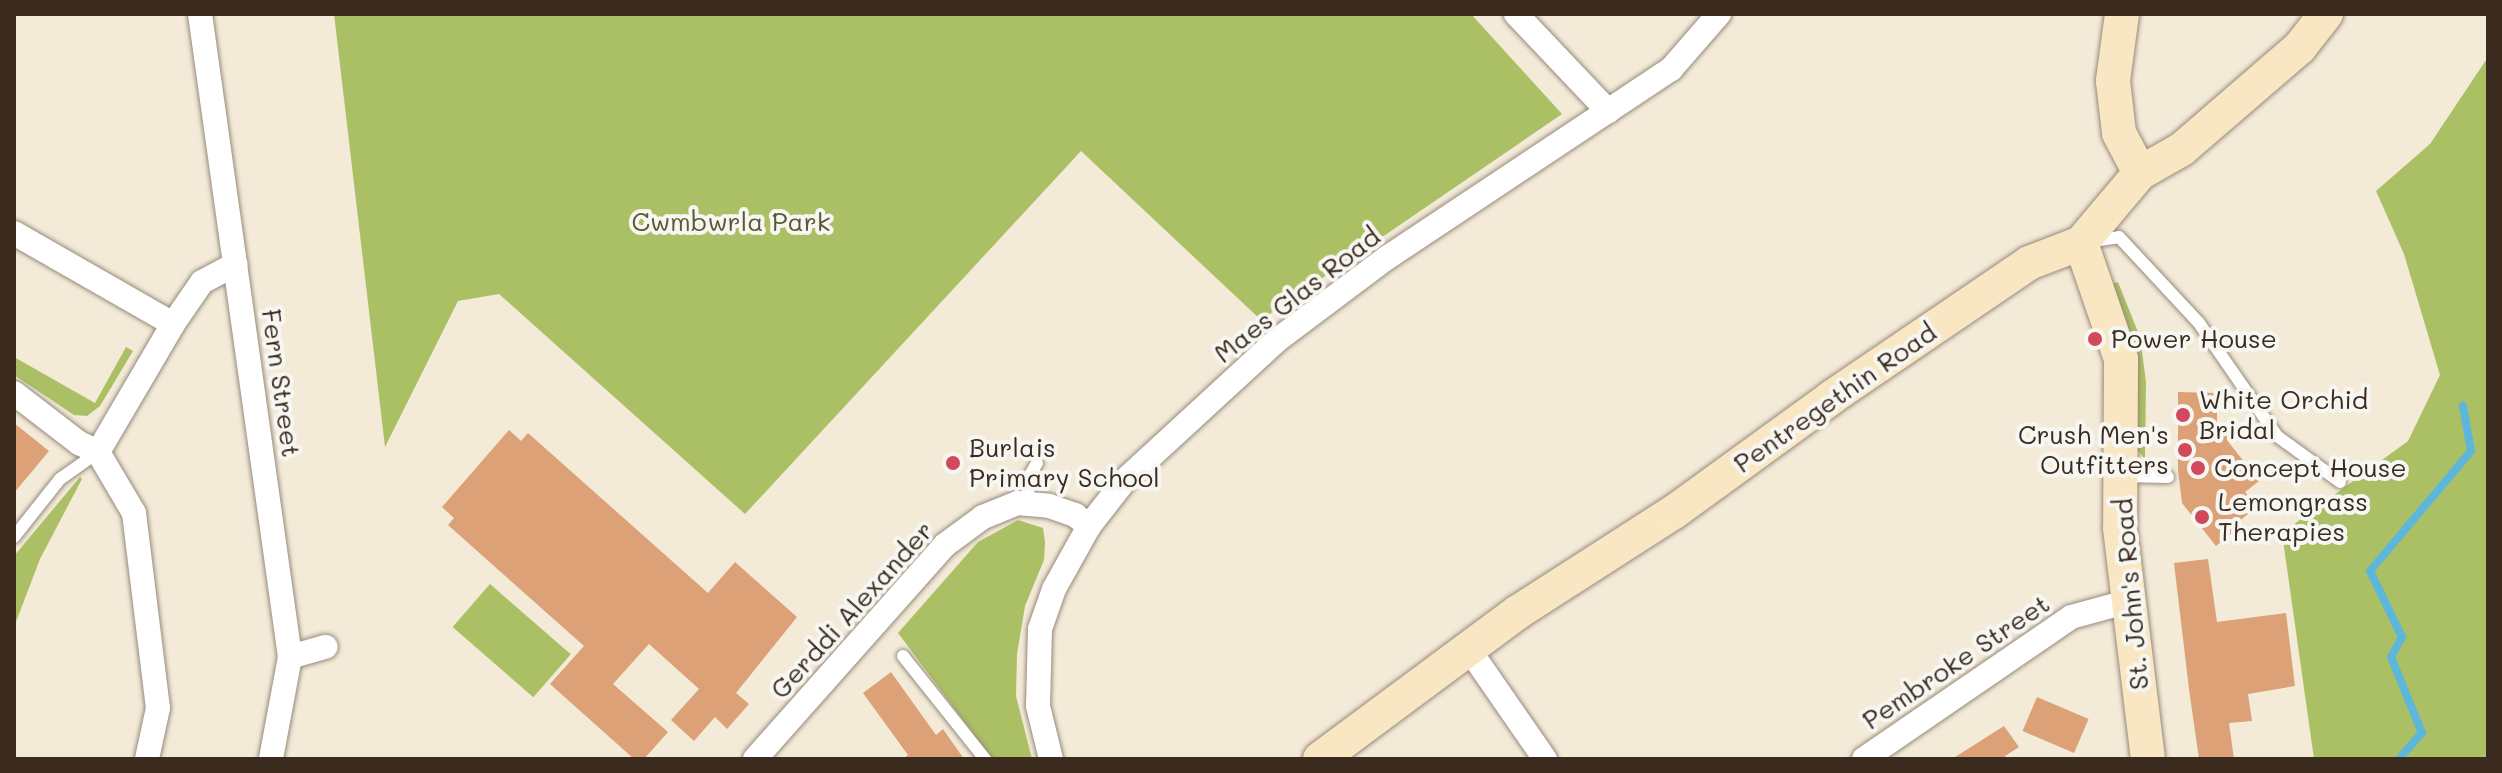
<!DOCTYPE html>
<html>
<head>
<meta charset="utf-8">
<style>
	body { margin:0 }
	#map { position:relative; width:2502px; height:773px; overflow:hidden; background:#f3ead8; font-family:Mali,sans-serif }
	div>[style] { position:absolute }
	.green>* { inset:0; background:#abc065; transform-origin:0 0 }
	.stream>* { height:8px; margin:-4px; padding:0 4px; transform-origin:4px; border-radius:4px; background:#5cb7da }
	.building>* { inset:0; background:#dca176; transform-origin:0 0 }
	.roads { filter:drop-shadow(0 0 2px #978a7b) drop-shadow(0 0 2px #978a7b) }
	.lane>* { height:12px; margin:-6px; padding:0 6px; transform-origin:6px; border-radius:6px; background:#fff }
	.street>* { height:24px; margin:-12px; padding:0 12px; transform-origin:12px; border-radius:12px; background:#fff }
	.secondary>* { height:34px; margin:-17px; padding:0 17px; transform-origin:17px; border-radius:17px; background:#f9e7c3 }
	.dots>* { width:22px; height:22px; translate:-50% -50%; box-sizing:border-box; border:4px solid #f6f6f2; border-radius:50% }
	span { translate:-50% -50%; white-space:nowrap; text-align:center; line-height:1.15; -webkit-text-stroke:8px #f6f6f2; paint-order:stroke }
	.park-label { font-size:26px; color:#5d5733 }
	.street-label { font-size:26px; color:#3b2a1e }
	.poi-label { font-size:26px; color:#3b2a1e }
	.left { translate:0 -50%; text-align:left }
	.right { translate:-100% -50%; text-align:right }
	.frame { position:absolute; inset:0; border:16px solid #3b2a1e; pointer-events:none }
</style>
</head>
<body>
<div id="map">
	<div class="green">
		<i style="clip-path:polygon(334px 14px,1471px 14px,1562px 114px,1261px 320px,1081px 151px,745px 514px,499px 294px,458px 301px,385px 447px)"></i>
		<i style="clip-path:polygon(2488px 57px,2488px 759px,2314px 759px,2282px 533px,2408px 441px,2440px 375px,2404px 254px,2376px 191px,2430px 144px)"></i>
		<i style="clip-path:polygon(2118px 282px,2140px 337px,2146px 382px,2145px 459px,2136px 449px,2138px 387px,2110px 284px)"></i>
		<i style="clip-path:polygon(126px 347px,133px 351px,100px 406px,87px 416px,74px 415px,14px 375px,14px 357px,95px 403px)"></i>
		<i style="clip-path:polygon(80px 477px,82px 479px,40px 559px,14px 627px,14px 556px)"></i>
		<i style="clip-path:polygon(1018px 520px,1043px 528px,1045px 542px,1044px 560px,1025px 606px,1017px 654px,1016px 696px,1032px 759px,992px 759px,898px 633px,978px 542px)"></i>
		<i style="left:490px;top:584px;width:107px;height:57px;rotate:41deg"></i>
	</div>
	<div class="stream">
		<i style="left:2399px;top:759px;width:35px;rotate:-49deg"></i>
		<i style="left:2422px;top:733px;width:82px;rotate:-112.2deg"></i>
		<i style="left:2391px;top:657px;width:23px;rotate:-61deg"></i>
		<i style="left:2402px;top:637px;width:73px;rotate:-115.9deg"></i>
		<i style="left:2370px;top:571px;width:157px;rotate:-49.9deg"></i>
		<i style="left:2471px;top:451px;width:46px;rotate:-100.1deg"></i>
	</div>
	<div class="building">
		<i style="clip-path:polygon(2178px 392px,2217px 393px,2217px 424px,2226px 424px,2227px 440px,2259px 481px,2245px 492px,2257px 506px,2235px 525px,2238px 528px,2216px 546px,2182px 503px,2178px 470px)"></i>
		<i style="clip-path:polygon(14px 423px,49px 451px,14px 493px)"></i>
		<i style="clip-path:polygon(509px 430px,521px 441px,528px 433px,708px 593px,735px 562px,797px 617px,736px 693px,749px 704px,727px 729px,715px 717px,694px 741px,671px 720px,699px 689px,649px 644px,613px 684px,668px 732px,644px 759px,634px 759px,550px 684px,584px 646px,448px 525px,454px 518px,442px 507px)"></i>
		<i style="clip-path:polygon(2208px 559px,2217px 622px,2286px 613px,2295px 686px,2248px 694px,2252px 721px,2229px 723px,2234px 759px,2199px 759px,2189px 689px,2174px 563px)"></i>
		<i style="clip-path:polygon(891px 672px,936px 735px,943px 729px,964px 759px,903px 759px,908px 755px,863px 693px)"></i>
		<i style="left:2037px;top:697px;width:56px;height:37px;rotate:23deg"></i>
		<i style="clip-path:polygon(2004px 726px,2019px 747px,2005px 756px,2007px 759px,1952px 759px)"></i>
	</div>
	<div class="roads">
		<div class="lane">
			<i style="left:2092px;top:241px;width:27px;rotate:-8deg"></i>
			<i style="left:2119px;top:237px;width:117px;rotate:47.1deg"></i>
			<i style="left:2199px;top:323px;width:137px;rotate:55.4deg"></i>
			<i style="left:2277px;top:436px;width:78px;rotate:36.1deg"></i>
			<i style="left:2123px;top:476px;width:45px;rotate:1.3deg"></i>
			<i style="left:1031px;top:504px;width:23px;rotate:-103deg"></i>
			<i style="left:1026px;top:482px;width:22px;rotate:-60deg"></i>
			<i style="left:14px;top:537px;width:74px;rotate:-51.6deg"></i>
			<i style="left:60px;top:479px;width:47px;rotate:-35.4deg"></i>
			<i style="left:903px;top:656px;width:132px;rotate:51.5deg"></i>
		</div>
		<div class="street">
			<i style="left:200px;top:14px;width:649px;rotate:82.03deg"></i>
			<i style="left:290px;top:657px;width:104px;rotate:100.6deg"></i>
			<i style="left:1516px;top:14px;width:134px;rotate:46.5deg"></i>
			<i style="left:14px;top:233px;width:183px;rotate:29.8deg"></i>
			<i style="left:14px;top:393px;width:82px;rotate:37.6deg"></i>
			<i style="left:79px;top:443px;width:21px;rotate:25deg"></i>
			<i style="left:98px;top:452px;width:71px;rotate:59.5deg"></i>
			<i style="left:134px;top:513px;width:196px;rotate:83deg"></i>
			<i style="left:158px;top:708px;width:52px;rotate:102.2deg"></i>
			<i style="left:98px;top:452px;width:148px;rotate:-59.6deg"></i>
			<i style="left:173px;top:324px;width:51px;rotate:-55.4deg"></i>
			<i style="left:202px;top:282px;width:38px;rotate:-28deg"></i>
			<i style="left:1468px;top:648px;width:135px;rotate:55.3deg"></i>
			<i style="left:290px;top:657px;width:37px;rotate:-16deg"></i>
			<i style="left:755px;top:759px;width:286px;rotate:-48.4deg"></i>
			<i style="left:945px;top:545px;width:47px;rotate:-36.4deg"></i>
			<i style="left:983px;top:517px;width:37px;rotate:-22deg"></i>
			<i style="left:1017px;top:503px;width:32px;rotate:5deg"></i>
			<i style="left:1049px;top:506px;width:28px;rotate:19deg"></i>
			<i style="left:1075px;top:515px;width:18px;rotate:38deg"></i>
			<i style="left:1051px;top:759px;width:55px;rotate:-103.8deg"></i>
			<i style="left:1038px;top:706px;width:77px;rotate:-88.5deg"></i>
			<i style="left:1040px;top:629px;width:42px;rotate:-70.7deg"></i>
			<i style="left:1054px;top:589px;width:72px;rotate:-60.9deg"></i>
			<i style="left:1089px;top:526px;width:58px;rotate:-52deg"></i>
			<i style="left:1125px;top:480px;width:205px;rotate:-42.6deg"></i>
			<i style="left:1276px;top:341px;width:140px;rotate:-36.9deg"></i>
			<i style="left:1388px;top:257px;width:340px;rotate:-33.6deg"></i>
			<i style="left:1671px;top:69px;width:73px;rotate:-48.9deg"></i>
			<i style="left:1864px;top:759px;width:251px;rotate:-34.4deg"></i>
			<i style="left:2071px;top:617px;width:57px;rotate:-15.3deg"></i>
		</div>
		<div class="secondary">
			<i style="left:2122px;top:14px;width:68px;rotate:97.7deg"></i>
			<i style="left:2113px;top:81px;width:52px;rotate:83.4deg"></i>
			<i style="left:2119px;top:133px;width:45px;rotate:62.3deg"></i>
			<i style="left:2081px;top:243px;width:123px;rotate:71deg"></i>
			<i style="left:2121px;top:359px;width:169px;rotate:90.3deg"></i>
			<i style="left:2120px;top:528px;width:233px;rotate:83.1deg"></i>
			<i style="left:1320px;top:759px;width:247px;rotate:-36.6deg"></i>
			<i style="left:1518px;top:612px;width:185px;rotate:-32.7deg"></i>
			<i style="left:1674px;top:512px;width:195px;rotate:-36deg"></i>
			<i style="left:1832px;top:397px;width:238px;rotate:-34.2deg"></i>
			<i style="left:2029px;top:263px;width:56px;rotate:-21deg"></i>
			<i style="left:2081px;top:243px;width:92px;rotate:-49.9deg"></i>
			<i style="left:2140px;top:173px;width:48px;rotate:-29.7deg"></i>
			<i style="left:2182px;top:149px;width:156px;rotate:-40.8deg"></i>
			<i style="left:2300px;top:47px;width:42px;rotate:-51.8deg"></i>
		</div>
	</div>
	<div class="dots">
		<i style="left:2095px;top:339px;background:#d1495b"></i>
		<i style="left:2183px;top:415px;background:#d1495b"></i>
		<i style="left:2185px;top:450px;background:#d1495b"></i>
		<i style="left:953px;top:463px;background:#d1495b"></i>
		<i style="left:2198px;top:468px;background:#d1495b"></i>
		<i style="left:2202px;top:517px;background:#d1495b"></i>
	</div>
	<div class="park-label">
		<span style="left:731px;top:222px">Cwmbwrla Park</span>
	</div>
	<div class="street-label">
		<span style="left:1297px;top:295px;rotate:-38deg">Maes Glas Road</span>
		<span style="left:281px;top:383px;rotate:82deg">Fern Street</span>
		<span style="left:1835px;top:398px;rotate:-35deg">Pentregethin Road</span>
		<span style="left:2131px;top:594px;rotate:-95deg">St. John's Road</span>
		<span style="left:852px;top:610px;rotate:-48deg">Gerddi Alexander</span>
		<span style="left:1956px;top:662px;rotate:-34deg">Pembroke Street</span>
	</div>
	<div class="poi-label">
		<span class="left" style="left:2111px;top:339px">Power House</span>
		<span class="left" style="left:2199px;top:415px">White Orchid<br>Bridal</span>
		<span class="right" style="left:2169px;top:450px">Crush Men's<br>Outfitters</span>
		<span class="left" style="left:969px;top:463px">Burlais<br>Primary School</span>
		<span class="left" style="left:2214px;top:468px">Concept House</span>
		<span class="left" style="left:2218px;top:517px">Lemongrass<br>Therapies</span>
	</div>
	<div class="frame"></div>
</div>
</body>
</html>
